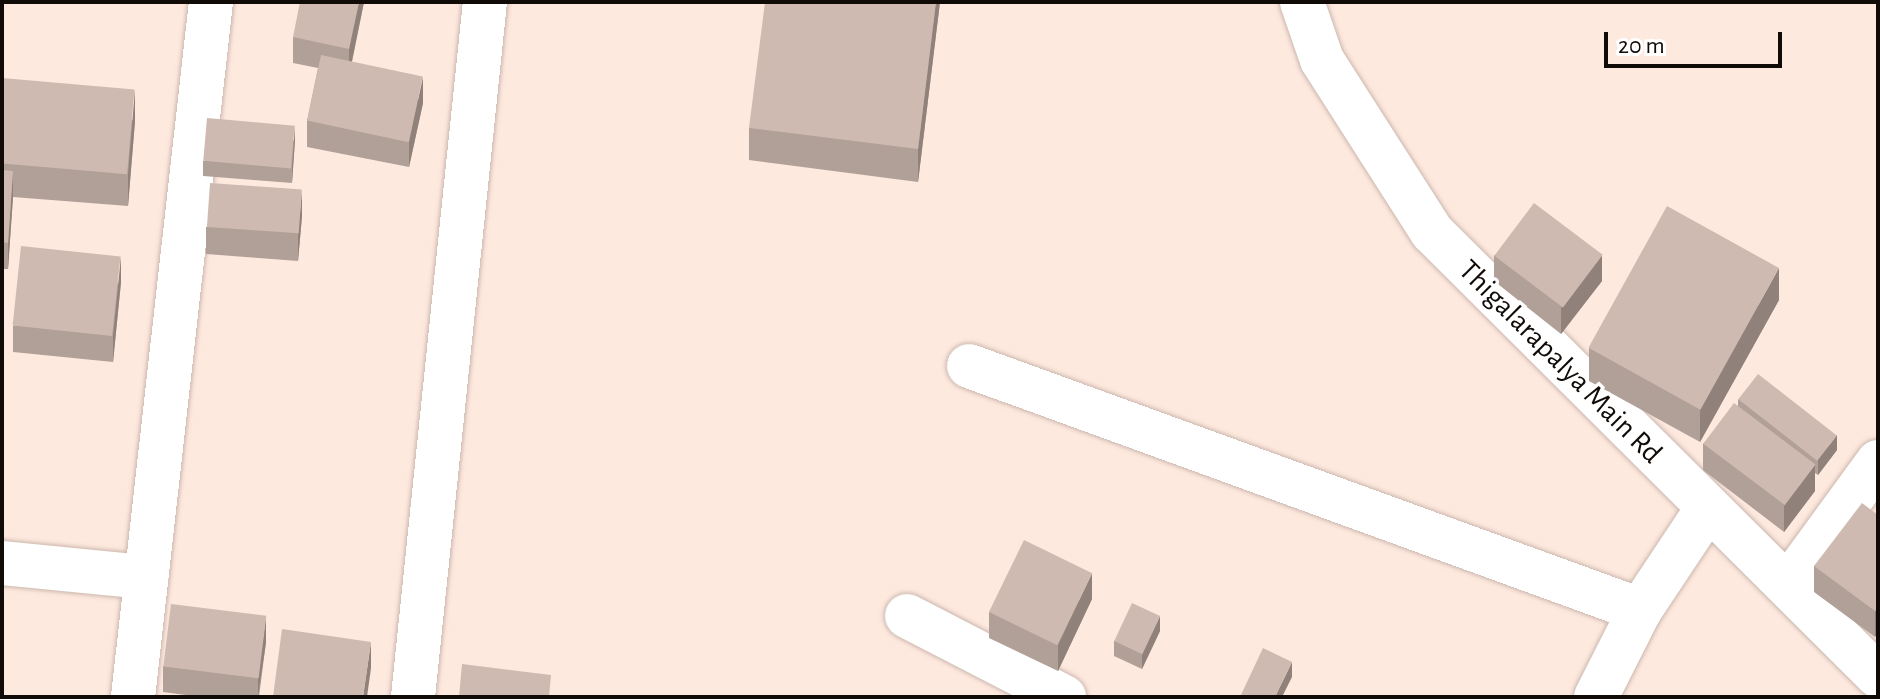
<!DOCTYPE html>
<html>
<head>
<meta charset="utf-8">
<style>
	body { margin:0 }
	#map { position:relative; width:1880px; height:699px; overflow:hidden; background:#fee9df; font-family:"Alegreya Sans",sans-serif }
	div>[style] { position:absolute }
	.roads { filter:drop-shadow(0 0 2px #cbb7ad) drop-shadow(0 0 2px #cbb7ad) }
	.minor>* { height:44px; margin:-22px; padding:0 22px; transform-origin:22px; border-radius:22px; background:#fff }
	.wall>* { inset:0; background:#b1a097 }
	.shaded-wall>* { inset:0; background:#90827b }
	.building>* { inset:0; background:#cebab0; transform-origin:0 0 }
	span { translate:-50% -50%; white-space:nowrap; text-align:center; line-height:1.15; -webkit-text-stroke:7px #fff; paint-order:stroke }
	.street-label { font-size:30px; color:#110b08 }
	.frame { position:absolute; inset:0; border:4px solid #110b08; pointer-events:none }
	.scale { position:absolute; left:1604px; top:32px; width:178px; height:36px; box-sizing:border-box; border:4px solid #110b08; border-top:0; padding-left:10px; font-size:24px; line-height:28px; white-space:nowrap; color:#110b08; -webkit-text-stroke:6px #fff; paint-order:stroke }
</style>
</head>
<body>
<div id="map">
	<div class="roads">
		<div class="minor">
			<i style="left:1302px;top:2px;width:61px;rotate:71deg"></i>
			<i style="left:1322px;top:60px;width:204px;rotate:57.4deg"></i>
			<i style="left:1432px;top:232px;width:629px;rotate:44.87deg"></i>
			<i style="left:969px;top:366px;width:714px;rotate:19.98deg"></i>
			<i style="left:2px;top:563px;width:145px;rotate:5.6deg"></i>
			<i style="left:1789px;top:584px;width:151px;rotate:-53.9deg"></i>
			<i style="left:907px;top:616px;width:177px;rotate:27.3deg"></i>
			<i style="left:133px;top:697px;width:699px;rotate:-83.6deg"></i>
			<i style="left:413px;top:697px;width:699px;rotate:-84.09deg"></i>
			<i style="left:1596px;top:697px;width:97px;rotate:-63.2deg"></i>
			<i style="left:1640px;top:610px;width:121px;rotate:-56.4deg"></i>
		</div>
	</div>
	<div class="wall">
		<i style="clip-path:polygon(364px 2px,352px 62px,423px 103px,409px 167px,307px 147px,307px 121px,318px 68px,293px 63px,293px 37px)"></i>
		<i style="clip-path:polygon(940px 2px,918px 182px,749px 160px,749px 128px)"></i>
		<i style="clip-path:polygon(2px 78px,135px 121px,128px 206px,13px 197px,8px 269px,2px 269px)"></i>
		<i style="clip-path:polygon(295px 140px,292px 183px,203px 176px,203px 161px)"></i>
		<i style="clip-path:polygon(302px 216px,298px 261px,206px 254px,206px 227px)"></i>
		<i style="clip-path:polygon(1494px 255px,1602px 281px,1561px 334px,1494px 281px)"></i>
		<i style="clip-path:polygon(121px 282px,113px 362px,13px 352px,13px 326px)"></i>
		<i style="clip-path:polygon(1779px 300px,1700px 442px,1589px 381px,1589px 348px)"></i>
		<i style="clip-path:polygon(1738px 399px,1837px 450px,1818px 475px,1815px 473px,1815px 491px,1784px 532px,1703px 470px,1703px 444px,1738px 406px)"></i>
		<i style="clip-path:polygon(1878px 515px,1875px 637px,1814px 592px,1814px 566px)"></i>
		<i style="clip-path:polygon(1092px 599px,1058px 671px,989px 638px,989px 612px)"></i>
		<i style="clip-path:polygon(1160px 631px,1142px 669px,1114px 656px,1114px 641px)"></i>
		<i style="clip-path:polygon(266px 642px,259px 697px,201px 697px,163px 692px,163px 666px)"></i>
	</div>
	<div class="shaded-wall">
		<i style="clip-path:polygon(359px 2px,364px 2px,349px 75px,349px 49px)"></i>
		<i style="clip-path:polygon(936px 2px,940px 2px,918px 182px,918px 149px)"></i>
		<i style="clip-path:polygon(423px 77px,423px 103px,409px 167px,409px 141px)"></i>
		<i style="clip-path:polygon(135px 89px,135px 121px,128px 206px,128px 174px)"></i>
		<i style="clip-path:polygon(295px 125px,295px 140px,292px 183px,292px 168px)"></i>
		<i style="clip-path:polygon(13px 171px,13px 197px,8px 269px,8px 243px)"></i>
		<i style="clip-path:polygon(302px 190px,302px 216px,298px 261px,298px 235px)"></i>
		<i style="clip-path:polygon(1602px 255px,1602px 281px,1561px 334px,1561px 308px)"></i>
		<i style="clip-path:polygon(121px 256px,121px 282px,113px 362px,113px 336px)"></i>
		<i style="clip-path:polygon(1779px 268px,1779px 300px,1700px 442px,1700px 410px)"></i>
		<i style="clip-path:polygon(1837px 435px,1837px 450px,1818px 475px,1818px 460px)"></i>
		<i style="clip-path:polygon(1815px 465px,1815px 491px,1784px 532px,1784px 506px)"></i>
		<i style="clip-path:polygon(1092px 573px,1092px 599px,1058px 671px,1058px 645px)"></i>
		<i style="clip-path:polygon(1878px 607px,1878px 633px,1875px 637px,1875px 611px)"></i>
		<i style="clip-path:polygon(266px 616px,266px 642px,258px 697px,258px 678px)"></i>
		<i style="clip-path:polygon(1160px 616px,1160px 631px,1142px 669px,1142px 654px)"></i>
		<i style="clip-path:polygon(371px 642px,371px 668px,367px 697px,363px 697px)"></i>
		<i style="clip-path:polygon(1292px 662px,1292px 677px,1282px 697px,1275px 697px)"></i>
	</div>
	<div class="building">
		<i style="clip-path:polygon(300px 2px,359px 2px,349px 49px,293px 37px)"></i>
		<i style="clip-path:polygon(765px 2px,936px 2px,918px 149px,749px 128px)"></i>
		<i style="left:321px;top:55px;width:104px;height:67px;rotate:12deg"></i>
		<i style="left:2px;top:78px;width:133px;height:85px;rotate:5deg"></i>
		<i style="left:207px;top:118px;width:88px;height:43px;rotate:5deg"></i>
		<i style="clip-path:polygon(2px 170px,13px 171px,8px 243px,2px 242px)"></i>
		<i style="left:210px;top:183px;width:92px;height:44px;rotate:4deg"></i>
		<i style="left:1534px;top:203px;width:86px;height:66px;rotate:37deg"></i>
		<i style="left:1667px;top:206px;width:128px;height:162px;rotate:29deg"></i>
		<i style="left:21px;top:246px;width:100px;height:80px;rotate:6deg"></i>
		<i style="left:1758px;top:374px;width:100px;height:32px;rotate:38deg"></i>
		<i style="left:1734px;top:403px;width:102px;height:51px;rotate:37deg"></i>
		<i style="clip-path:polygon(1862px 503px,1878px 515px,1878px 607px,1875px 611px,1814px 566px)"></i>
		<i style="left:1024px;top:540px;width:76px;height:80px;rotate:26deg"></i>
		<i style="left:1132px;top:603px;width:31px;height:42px;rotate:25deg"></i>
		<i style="left:171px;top:604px;width:96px;height:63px;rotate:7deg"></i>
		<i style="clip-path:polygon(282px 629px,371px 642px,363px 697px,273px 697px)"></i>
		<i style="clip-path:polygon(1263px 648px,1292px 662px,1275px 697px,1240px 697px)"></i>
		<i style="clip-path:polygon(462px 664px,551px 675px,549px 697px,459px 697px)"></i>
	</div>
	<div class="street-label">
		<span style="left:1560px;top:362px;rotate:45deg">Thigalarapalya Main Rd</span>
	</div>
	<div class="frame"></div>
	<div class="scale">20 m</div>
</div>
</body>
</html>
